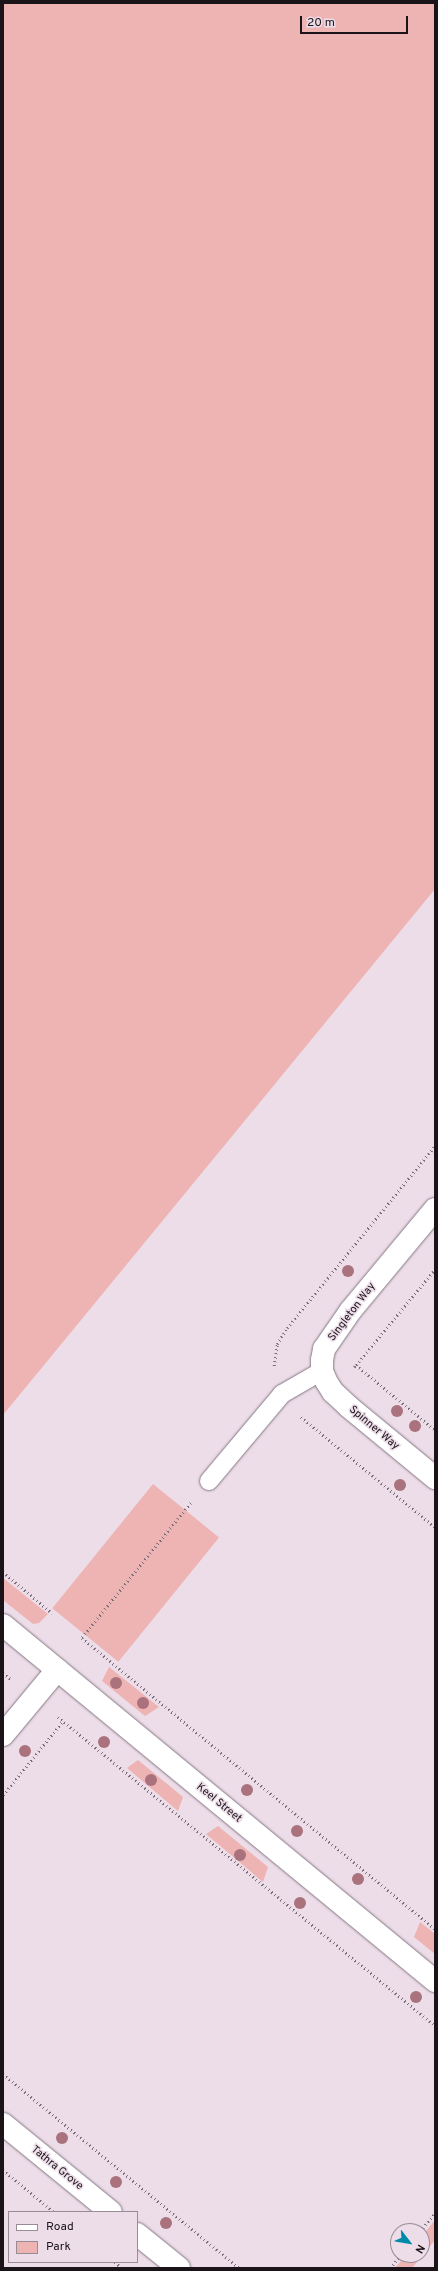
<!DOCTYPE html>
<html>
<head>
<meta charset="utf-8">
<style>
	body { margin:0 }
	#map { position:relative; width:438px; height:2271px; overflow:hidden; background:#ecdde9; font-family:Overpass,sans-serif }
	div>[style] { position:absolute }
	.green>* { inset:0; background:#eeb3b3; transform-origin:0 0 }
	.path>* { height:2.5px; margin-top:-1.25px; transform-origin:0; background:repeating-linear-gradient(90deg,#796f77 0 1px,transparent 0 4px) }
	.roads { filter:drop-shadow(0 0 1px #857782) drop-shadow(0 0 1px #857782) }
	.lane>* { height:18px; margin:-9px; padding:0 9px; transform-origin:9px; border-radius:9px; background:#fff }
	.street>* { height:22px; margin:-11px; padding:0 11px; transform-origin:11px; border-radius:11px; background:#fff }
	.trees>* { width:12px; height:12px; margin:-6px; border-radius:50%; background:#aa727d }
	span { translate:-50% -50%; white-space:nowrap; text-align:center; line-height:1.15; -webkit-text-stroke:3px #ecdde9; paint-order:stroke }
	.street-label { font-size:11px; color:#1a1418 }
	.frame { position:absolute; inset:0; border:4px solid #1a1418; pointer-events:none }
	.legend { position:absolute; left:8px; top:2211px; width:130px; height:52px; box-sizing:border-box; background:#ecdde9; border:1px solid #988d95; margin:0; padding:5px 7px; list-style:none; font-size:12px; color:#1a1418 }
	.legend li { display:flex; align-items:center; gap:8px; height:20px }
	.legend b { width:20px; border:1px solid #988d95 }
	.north { position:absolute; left:390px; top:2223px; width:40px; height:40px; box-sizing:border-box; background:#ecdde9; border:1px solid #988d95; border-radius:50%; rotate:121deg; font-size:11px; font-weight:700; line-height:16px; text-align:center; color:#1a1418 }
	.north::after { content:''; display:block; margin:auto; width:14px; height:18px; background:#008aa9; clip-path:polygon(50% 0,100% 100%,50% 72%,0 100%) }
	.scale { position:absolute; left:300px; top:16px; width:108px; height:18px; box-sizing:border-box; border:2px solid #1a1418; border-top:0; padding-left:5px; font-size:12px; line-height:14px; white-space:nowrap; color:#1a1418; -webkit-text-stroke:3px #ecdde9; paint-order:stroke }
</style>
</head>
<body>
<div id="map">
	<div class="green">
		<i style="clip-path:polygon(3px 3px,435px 3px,435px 889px,3px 1415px)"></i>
		<i style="left:153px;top:1484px;width:85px;height:160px;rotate:39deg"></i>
		<i style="clip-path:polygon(3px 1578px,48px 1614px,39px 1623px,33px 1624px,3px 1600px)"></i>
		<i style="clip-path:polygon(109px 1667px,159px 1707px,145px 1716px,102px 1681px)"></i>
		<i style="clip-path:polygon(138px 1760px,183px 1797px,178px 1811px,127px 1768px)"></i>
		<i style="clip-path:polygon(218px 1826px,268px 1867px,263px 1882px,206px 1834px)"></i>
		<i style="clip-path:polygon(420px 1922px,435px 1934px,435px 1954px,414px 1937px)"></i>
		<i style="clip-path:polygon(435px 2220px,435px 2240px,412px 2268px,395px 2268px,406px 2255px,422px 2255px,422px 2236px)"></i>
	</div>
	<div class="path">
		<i style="left:356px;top:1365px;width:124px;rotate:-50.5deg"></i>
		<i style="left:274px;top:1366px;width:22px;rotate:-82deg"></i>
		<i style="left:277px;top:1344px;width:19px;rotate:-58deg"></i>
		<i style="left:287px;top:1328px;width:235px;rotate:-50.9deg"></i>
		<i style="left:354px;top:1367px;width:3px;rotate:-45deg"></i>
		<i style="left:356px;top:1365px;width:102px;rotate:39.4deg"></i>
		<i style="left:301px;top:1417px;width:173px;rotate:39.4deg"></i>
		<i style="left:191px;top:1503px;width:174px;rotate:128.9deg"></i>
		<i style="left:82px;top:1638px;width:457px;rotate:39.5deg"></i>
		<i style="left:3px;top:1572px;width:64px;rotate:39.9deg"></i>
		<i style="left:3px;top:1673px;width:10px;rotate:37deg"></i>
		<i style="left:58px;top:1717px;width:487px;rotate:39.3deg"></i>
		<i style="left:3px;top:1795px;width:95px;rotate:-51deg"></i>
		<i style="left:3px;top:2074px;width:306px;rotate:39.4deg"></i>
		<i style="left:3px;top:2170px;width:66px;rotate:39.5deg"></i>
		<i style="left:420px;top:2231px;width:23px;rotate:-50deg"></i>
		<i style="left:115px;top:2262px;width:9px;rotate:41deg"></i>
		<i style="left:390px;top:2268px;width:17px;rotate:-50deg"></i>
	</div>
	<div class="roads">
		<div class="lane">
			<i style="left:209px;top:1481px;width:114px;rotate:-50deg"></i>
			<i style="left:282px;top:1394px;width:46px;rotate:-29.9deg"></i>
		</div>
		<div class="street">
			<i style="left:435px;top:1209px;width:131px;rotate:129.7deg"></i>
			<i style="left:351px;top:1310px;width:47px;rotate:124.7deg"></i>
			<i style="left:324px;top:1349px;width:11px;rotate:100deg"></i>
			<i style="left:322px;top:1360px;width:11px;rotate:90deg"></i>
			<i style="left:322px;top:1371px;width:11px;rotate:68deg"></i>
			<i style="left:326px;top:1381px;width:13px;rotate:58deg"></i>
			<i style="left:333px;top:1392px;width:22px;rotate:43deg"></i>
			<i style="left:349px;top:1407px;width:112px;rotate:39.5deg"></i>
			<i style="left:3px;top:1625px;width:560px;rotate:39.49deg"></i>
			<i style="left:3px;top:1735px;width:85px;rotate:-50.3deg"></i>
			<i style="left:3px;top:2124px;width:139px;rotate:39.2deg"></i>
			<i style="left:137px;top:2234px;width:54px;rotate:39deg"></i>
		</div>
	</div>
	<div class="trees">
		<i style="left:348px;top:1271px"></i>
		<i style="left:397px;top:1411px"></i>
		<i style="left:415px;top:1426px"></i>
		<i style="left:400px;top:1485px"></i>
		<i style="left:116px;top:1683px"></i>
		<i style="left:143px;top:1703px"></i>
		<i style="left:104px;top:1742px"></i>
		<i style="left:25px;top:1751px"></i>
		<i style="left:151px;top:1780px"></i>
		<i style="left:247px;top:1790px"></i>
		<i style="left:297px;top:1831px"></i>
		<i style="left:240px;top:1855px"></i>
		<i style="left:358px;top:1879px"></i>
		<i style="left:300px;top:1903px"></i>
		<i style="left:416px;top:1997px"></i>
		<i style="left:62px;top:2138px"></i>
		<i style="left:116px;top:2182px"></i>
		<i style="left:166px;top:2223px"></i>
	</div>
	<div class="street-label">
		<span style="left:352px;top:1312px;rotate:-53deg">Singleton Way</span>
		<span style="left:374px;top:1428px;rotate:40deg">Spinner Way</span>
		<span style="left:219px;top:1803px;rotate:39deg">Keel Street</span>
		<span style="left:57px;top:2168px;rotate:39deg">Tathra Grove</span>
	</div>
	<div class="frame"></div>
	<ul class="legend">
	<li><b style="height:5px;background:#fff"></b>Road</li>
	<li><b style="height:11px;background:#eeb3b3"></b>Park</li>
	</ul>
	<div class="north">N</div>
	<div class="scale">20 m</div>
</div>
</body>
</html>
